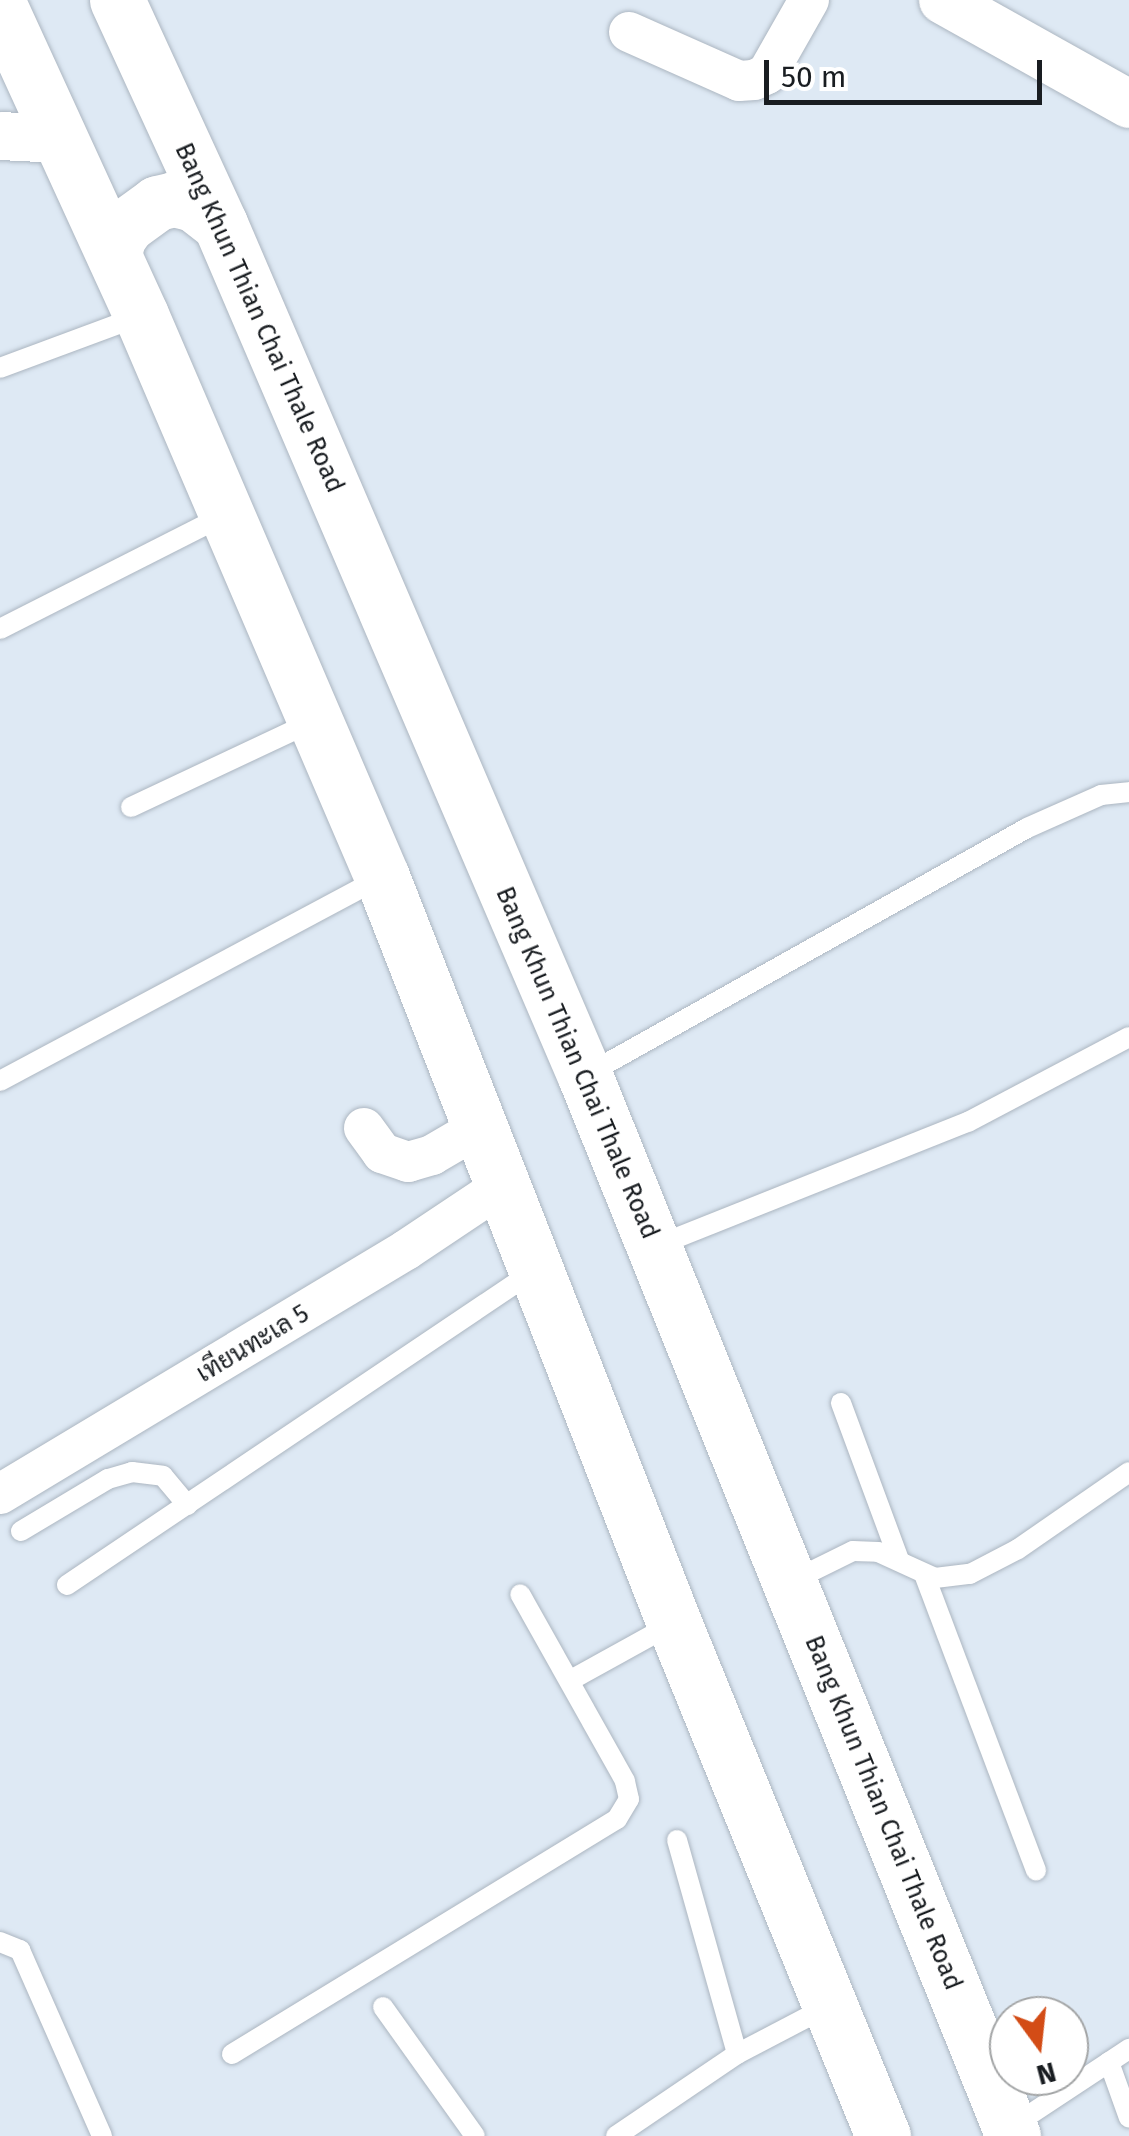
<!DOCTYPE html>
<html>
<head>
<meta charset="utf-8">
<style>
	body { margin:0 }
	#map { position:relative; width:1129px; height:2136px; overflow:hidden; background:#dee9f4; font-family:"Fira Sans",Sarabun,sans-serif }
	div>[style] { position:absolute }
	.roads { filter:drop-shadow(0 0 2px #acb6c1) drop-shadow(0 0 2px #acb6c1) }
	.service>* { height:20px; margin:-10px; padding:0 10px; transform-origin:10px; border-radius:10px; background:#fff }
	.minor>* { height:40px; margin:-20px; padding:0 20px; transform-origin:20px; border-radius:20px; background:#fff }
	.tertiary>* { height:48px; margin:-24px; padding:0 24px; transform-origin:24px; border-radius:24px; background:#fff }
	.secondary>* { height:55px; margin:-27.5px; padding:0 27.5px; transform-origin:27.5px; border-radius:27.5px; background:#fff }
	span { translate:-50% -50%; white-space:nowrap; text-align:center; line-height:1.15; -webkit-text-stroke:8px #fff; paint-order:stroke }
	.street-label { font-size:25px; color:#191d21 }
	.north { position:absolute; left:989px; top:1996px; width:100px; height:100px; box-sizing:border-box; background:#fff; border:2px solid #a3a5a6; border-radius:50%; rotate:165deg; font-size:28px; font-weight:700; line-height:40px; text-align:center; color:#191d21 }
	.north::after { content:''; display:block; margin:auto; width:35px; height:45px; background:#d34c16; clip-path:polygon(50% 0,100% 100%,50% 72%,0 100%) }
	.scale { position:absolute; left:764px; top:60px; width:278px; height:45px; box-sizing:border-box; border:5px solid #191d21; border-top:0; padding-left:12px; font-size:30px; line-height:35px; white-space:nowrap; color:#191d21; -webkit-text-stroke:8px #fff; paint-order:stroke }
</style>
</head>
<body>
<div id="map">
	<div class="roads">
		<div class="service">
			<i style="left:0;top:368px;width:149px;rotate:-20.4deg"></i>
			<i style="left:0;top:629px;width:252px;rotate:-26.9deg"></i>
			<i style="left:131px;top:807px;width:202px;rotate:-25.2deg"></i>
			<i style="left:586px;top:1075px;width:505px;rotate:-29.25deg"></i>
			<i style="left:1027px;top:828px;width:81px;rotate:-24deg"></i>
			<i style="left:1101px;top:795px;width:28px;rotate:-6deg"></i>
			<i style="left:0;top:1081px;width:431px;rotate:-28.1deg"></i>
			<i style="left:656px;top:1246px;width:336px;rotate:-21.7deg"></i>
			<i style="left:968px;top:1122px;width:182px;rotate:-27.8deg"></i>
			<i style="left:841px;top:1403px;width:167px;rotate:69.7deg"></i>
			<i style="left:21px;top:1531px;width:101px;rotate:-30.9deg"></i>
			<i style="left:108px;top:1479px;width:25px;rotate:-16deg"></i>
			<i style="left:132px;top:1472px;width:31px;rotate:7deg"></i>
			<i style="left:163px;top:1476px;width:38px;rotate:50deg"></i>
			<i style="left:924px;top:1574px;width:317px;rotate:69.3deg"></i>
			<i style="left:790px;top:1582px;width:70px;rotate:-26.2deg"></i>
			<i style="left:853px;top:1551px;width:25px;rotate:2deg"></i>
			<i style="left:878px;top:1552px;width:63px;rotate:24.5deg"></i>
			<i style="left:935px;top:1578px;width:35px;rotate:-7deg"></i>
			<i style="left:970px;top:1574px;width:54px;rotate:-27.5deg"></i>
			<i style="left:1018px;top:1549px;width:135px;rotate:-34.7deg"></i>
			<i style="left:67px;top:1585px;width:563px;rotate:-33.92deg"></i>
			<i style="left:571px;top:1680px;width:115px;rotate:-29deg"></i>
			<i style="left:677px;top:1840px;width:222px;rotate:74.3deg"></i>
			<i style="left:0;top:1942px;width:22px;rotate:22deg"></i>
			<i style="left:20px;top:1950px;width:203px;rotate:66.2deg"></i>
			<i style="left:383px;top:2007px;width:158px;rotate:54.5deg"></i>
			<i style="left:232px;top:2054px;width:451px;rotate:-31.4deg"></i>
			<i style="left:617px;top:1819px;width:23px;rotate:-59deg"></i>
			<i style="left:629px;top:1799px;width:18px;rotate:-103deg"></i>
			<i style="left:625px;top:1781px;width:214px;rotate:-119.3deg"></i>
			<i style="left:1109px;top:2062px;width:59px;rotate:70.3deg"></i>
			<i style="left:1014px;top:2125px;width:138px;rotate:-33.5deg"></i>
			<i style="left:616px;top:2136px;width:146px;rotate:-34.1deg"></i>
			<i style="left:737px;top:2054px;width:104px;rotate:-27.6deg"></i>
		</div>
		<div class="minor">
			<i style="left:629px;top:32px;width:120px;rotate:24deg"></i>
			<i style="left:739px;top:81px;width:15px;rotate:-4deg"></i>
			<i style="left:754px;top:80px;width:14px;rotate:-25deg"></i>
			<i style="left:767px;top:74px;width:85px;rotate:-60.4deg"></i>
			<i style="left:364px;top:1128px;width:31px;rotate:54deg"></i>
			<i style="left:382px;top:1153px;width:28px;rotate:19deg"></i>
			<i style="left:408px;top:1162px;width:25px;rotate:-16deg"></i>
			<i style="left:432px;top:1155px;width:56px;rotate:-30.3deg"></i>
			<i style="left:0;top:1494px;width:474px;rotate:-31deg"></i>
			<i style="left:406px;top:1250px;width:115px;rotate:-33.7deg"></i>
		</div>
		<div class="tertiary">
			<i style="left:943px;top:0;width:213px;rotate:29.2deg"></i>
			<i style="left:0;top:136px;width:62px;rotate:2.8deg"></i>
		</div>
		<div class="secondary">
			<i style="left:117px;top:0;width:247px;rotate:65.3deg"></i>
			<i style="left:220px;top:224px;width:927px;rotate:66.81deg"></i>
			<i style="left:585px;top:1076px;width:1143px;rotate:68.01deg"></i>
			<i style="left:0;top:7px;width:339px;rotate:65.4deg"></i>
			<i style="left:141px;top:315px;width:611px;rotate:66.79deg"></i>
			<i style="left:382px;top:877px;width:801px;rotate:68.62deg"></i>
			<i style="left:674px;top:1623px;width:554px;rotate:67.83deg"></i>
			<i style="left:114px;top:255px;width:17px;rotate:-77deg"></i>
			<i style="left:118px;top:238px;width:16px;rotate:-55deg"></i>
			<i style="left:127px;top:225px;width:37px;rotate:-36deg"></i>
			<i style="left:157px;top:203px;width:17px;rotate:-13deg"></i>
			<i style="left:174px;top:199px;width:21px;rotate:14deg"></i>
			<i style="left:194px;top:204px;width:33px;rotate:38deg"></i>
		</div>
	</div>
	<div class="street-label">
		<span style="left:259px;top:318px;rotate:66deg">Bang Khun Thian Chai Thale Road</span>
		<span style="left:577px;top:1063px;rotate:67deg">Bang Khun Thian Chai Thale Road</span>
		<span style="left:253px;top:1344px;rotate:-31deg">เทียนทะเล 5</span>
		<span style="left:883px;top:1813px;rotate:68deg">Bang Khun Thian Chai Thale Road</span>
	</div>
	<div class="north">N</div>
	<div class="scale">50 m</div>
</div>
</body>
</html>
